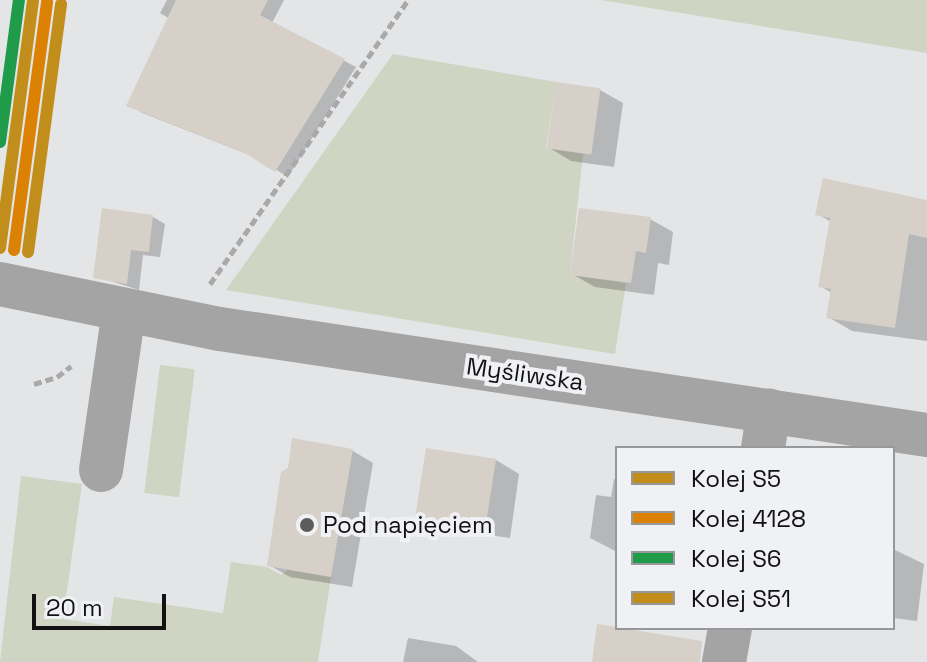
<!DOCTYPE html>
<html>
<head>
<meta charset="utf-8">
<style>
	body { margin:0 }
	#map { position:relative; width:927px; height:662px; overflow:hidden; background:#e4e5e6; font-family:"Space Grotesk",sans-serif }
	div>[style] { position:absolute }
	.green>* { inset:0; background:#d0d4c2; transform-origin:0 0 }
	.shadow>* { inset:0; background:#0003 }
	.building>* { inset:0; background:#d7d0c9; transform-origin:0 0 }
	.path>* { height:5px; margin-top:-2.5px; transform-origin:0; background:repeating-linear-gradient(90deg,#a9a9aa 0 8px,transparent 0 12px) }
	.minor>* { height:44px; margin:-22px; padding:0 22px; transform-origin:22px; border-radius:22px; background:#a4a4a5 }
	.rail-1>* { height:12px; margin:-6px; padding:0 6px; transform-origin:6px; border-radius:6px; background:#c18e1c }
	.rail-2>* { height:12px; margin:-6px; padding:0 6px; transform-origin:6px; border-radius:6px; background:#db8103 }
	.rail-3>* { height:12px; margin:-6px; padding:0 6px; transform-origin:6px; border-radius:6px; background:#1f9b4a }
	.rail-4>* { height:12px; margin:-6px; padding:0 6px; transform-origin:6px; border-radius:6px; background:#c18e1c }
	.dots>* { width:22px; height:22px; translate:-50% -50%; box-sizing:border-box; border:4px solid #f0f1f4; border-radius:50% }
	span { translate:-50% -50%; white-space:nowrap; text-align:center; line-height:1.15; -webkit-text-stroke:8px #f0f1f4; paint-order:stroke }
	.street-label { font-size:24px; color:#121213 }
	.poi-label { font-size:24px; color:#121213 }
	.left { translate:0 -50%; text-align:left }
	.legend { position:absolute; left:615px; top:446px; width:280px; height:184px; box-sizing:border-box; background:#f0f1f4; border:2px solid #97989a; margin:0; padding:10px 14px; list-style:none; font-size:24px; color:#121213 }
	.legend li { display:flex; align-items:center; gap:16px; height:40px }
	.legend b { width:40px; border:2px solid #97989a }
	.scale { position:absolute; left:32px; top:594px; width:134px; height:36px; box-sizing:border-box; border:4px solid #121213; border-top:0; padding-left:10px; font-size:24px; line-height:28px; white-space:nowrap; color:#121213; -webkit-text-stroke:6px #f0f1f4; paint-order:stroke }
</style>
</head>
<body>
<div id="map">
	<div class="green">
		<i style="clip-path:polygon(601px 0,927px 0,927px 53px)"></i>
		<i style="clip-path:polygon(393px 54px,556px 82px,546px 148px,583px 154px,570px 275px,626px 283px,615px 354px,226px 290px)"></i>
		<i style="left:160px;top:365px;width:35px;height:129px;rotate:7deg"></i>
		<i style="clip-path:polygon(21px 476px,82px 484px,63px 619px,110px 626px,114px 597px,223px 613px,231px 562px,267px 567px,281px 575px,288px 570px,331px 577px,318px 662px,0 662px)"></i>
	</div>
	<div class="shadow">
		<i style="clip-path:polygon(167px 0,284px 0,272px 23px,356px 67px,288px 177px,257px 158px,140px 112px,170px 19px,160px 13px)"></i>
		<i style="clip-path:polygon(600px 90px,623px 103px,614px 167px,571px 161px,548px 147px)"></i>
		<i style="clip-path:polygon(927px 202px,927px 341px,852px 331px,828px 317px,832px 293px,820px 286px,831px 222px,818px 214px)"></i>
		<i style="clip-path:polygon(153px 217px,165px 224px,160px 257px,143px 255px,139px 290px,95px 276px)"></i>
		<i style="clip-path:polygon(650px 219px,673px 232px,669px 265px,658px 263px,654px 295px,595px 287px,572px 274px)"></i>
		<i style="clip-path:polygon(294px 440px,353px 451px,373px 463px,352px 587px,290px 577px,269px 565px)"></i>
		<i style="clip-path:polygon(496px 460px,519px 474px,510px 538px,442px 528px,419px 514px)"></i>
		<i style="clip-path:polygon(614px 479px,617px 480px,617px 552px,590px 538px,596px 495px,611px 497px)"></i>
		<i style="clip-path:polygon(893px 549px,924px 564px,917px 621px,893px 618px)"></i>
		<i style="clip-path:polygon(408px 638px,456px 646px,478px 662px,403px 662px)"></i>
	</div>
	<div class="building">
		<i style="clip-path:polygon(176px 0,268px 0,260px 15px,345px 59px,275px 172px,245px 153px,126px 106px)"></i>
		<i style="left:556px;top:82px;width:45px;height:67px;rotate:8deg"></i>
		<i style="clip-path:polygon(823px 178px,927px 200px,927px 238px,909px 234px,895px 328px,826px 318px,831px 289px,818px 287px,830px 218px,815px 215px)"></i>
		<i style="clip-path:polygon(102px 208px,153px 215px,149px 252px,131px 250px,127px 284px,93px 278px)"></i>
		<i style="clip-path:polygon(579px 208px,651px 217px,646px 253px,636px 251px,631px 283px,570px 275px)"></i>
		<i style="clip-path:polygon(292px 438px,353px 449px,331px 577px,267px 566px,281px 472px,288px 468px)"></i>
		<i style="left:426px;top:448px;width:71px;height:68px;rotate:9deg"></i>
		<i style="clip-path:polygon(597px 624px,702px 641px,700px 662px,592px 662px)"></i>
	</div>
	<div class="path">
		<i style="left:210px;top:284px;width:346px;rotate:-55.1deg"></i>
		<i style="left:34px;top:384px;width:24px;rotate:-17deg"></i>
		<i style="left:57px;top:377px;width:18px;rotate:-38deg"></i>
	</div>
	<div class="minor">
		<i style="left:0;top:284px;width:225px;rotate:11.6deg"></i>
		<i style="left:220px;top:329px;width:715px;rotate:8.53deg"></i>
		<i style="left:763px;top:448px;width:38px;rotate:-81deg"></i>
		<i style="left:101px;top:470px;width:162px;rotate:-81.8deg"></i>
		<i style="left:724px;top:662px;width:35px;rotate:-80deg"></i>
	</div>
	<div class="rail-1">
		<i style="left:0;top:248px;width:250px;rotate:-82.4deg"></i>
	</div>
	<div class="rail-2">
		<i style="left:14px;top:250px;width:250px;rotate:-82.4deg"></i>
	</div>
	<div class="rail-3">
		<i style="left:0;top:142px;width:143px;rotate:-82.4deg"></i>
	</div>
	<div class="rail-4">
		<i style="left:28px;top:252px;width:250px;rotate:-82.4deg"></i>
	</div>
	<div class="dots">
		<i style="left:307px;top:525px;background:#5c5c5d"></i>
	</div>
	<div class="street-label">
		<span style="left:525px;top:374px;rotate:8deg">Myśliwska</span>
	</div>
	<div class="poi-label">
		<span class="left" style="left:323px;top:525px">Pod napięciem</span>
	</div>
	<ul class="legend">
	<li><b style="height:10px;background:#c18e1c"></b>Kolej S5</li>
	<li><b style="height:10px;background:#db8103"></b>Kolej 4128</li>
	<li><b style="height:10px;background:#1f9b4a"></b>Kolej S6</li>
	<li><b style="height:10px;background:#c18e1c"></b>Kolej S51</li>
	</ul>
	<div class="scale">20 m</div>
</div>
</body>
</html>
